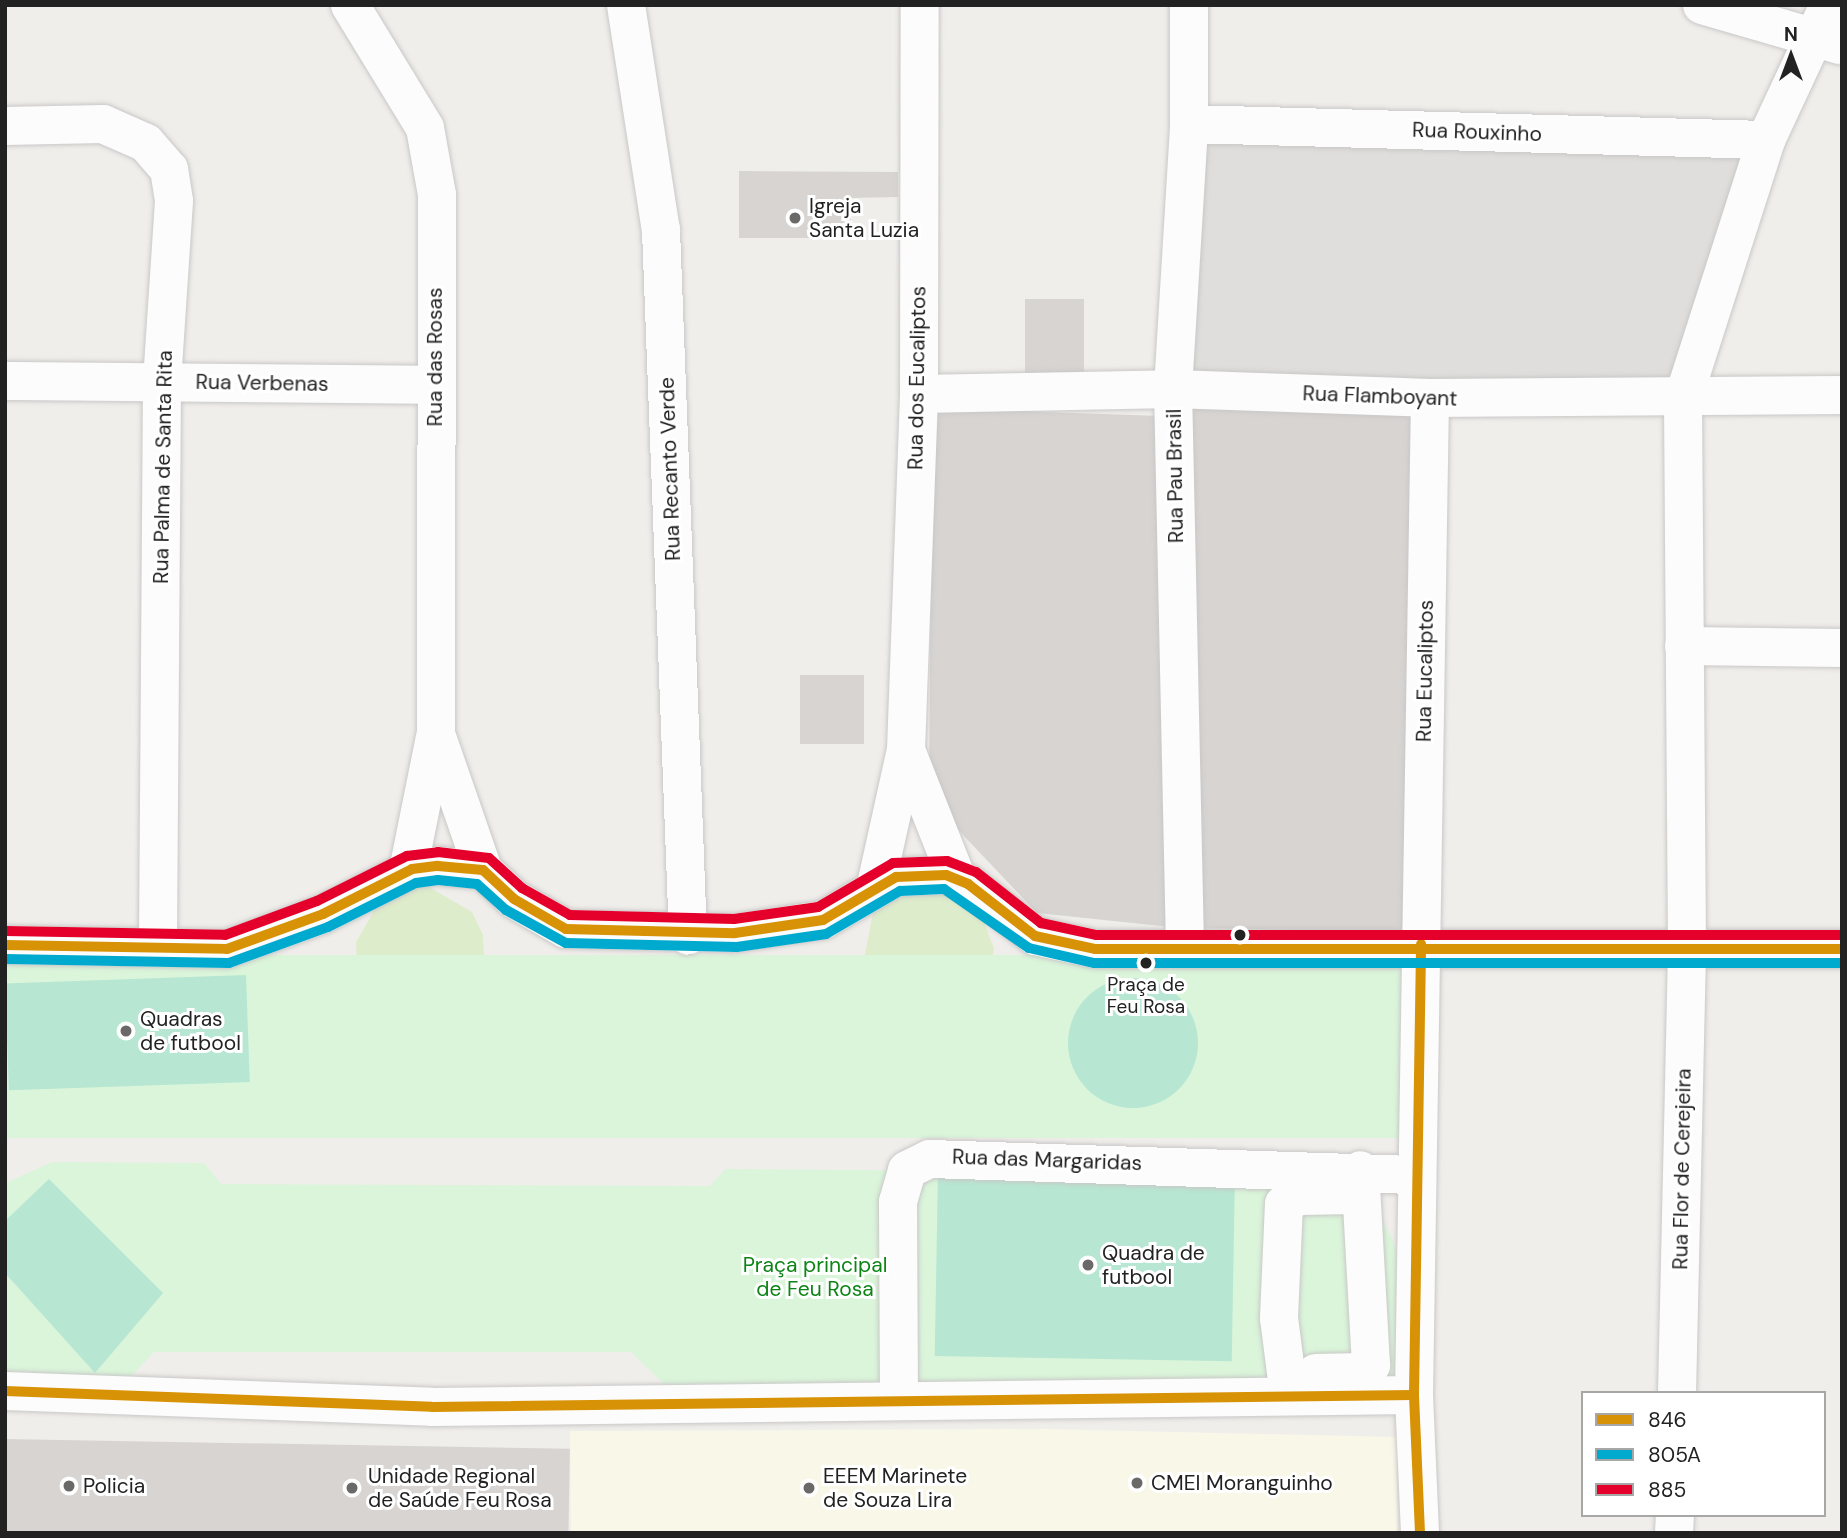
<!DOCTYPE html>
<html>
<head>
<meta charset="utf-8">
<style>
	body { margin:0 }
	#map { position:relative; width:1847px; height:1538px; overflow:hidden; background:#f0eeeb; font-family:"DM Sans",sans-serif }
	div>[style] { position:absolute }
	.residential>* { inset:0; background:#dfdedc }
	.education>* { inset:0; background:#f8f7e8 }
	.grass>* { inset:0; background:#ddeccb }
	.park>* { inset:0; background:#daf5da; transform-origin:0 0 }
	.pitch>* { inset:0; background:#b7e6d2; transform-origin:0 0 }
	.round { border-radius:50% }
	.building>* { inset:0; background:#d7d4d2; transform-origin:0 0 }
	.roads { filter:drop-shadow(0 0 2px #c9c8c7) drop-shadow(0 0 2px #c9c8c7) }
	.minor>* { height:38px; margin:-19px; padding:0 19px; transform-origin:19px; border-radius:19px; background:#fdfcfc }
	.bus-1>* { height:10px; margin:-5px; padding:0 5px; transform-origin:5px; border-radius:5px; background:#d79205 }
	.bus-2>* { height:10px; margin:-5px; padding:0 5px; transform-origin:5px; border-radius:5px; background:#00a9ce }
	.bus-3>* { height:10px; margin:-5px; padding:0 5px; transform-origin:5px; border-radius:5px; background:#e4002b }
	.dots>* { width:19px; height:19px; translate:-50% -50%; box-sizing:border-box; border:4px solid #fff; border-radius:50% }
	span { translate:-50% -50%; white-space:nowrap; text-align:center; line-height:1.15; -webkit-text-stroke:6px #fff; paint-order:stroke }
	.bus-label { font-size:19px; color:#222 }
	.street-label { font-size:21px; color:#222 }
	.poi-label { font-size:21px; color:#222 }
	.left { translate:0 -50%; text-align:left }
	.park-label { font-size:21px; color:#0c8416 }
	.frame { position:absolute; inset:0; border:7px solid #222; pointer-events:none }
	.legend { position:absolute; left:1581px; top:1391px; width:245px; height:126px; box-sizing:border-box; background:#fff; border:2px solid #a7a7a7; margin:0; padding:9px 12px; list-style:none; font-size:21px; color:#222 }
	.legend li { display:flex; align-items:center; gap:14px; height:35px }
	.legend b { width:35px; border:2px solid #a7a7a7 }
	.north { position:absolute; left:1756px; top:21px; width:70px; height:70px; -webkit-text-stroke:5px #fff; paint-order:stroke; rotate:0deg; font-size:19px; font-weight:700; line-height:28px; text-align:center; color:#222 }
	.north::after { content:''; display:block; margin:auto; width:24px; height:32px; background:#222; clip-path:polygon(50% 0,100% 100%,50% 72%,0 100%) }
</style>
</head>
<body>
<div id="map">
	<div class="residential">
		<i style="clip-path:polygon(1199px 134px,1750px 150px,1675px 388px,1184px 378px)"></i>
	</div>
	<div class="education">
		<i style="clip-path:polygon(1047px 1429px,1397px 1437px,1397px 1533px,571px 1533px,570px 1431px)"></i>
	</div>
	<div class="grass">
		<i style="clip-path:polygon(936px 884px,978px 905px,994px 949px,989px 973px,872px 982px,864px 959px,873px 913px,890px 895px)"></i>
		<i style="clip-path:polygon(429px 887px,472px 912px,483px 935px,484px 960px,357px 967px,356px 942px,381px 899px,404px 888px)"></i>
	</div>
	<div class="park">
		<i style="left:5px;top:955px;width:1413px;height:183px"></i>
		<i style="clip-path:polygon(52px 1162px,204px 1163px,221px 1184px,710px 1186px,725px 1169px,1301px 1174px,1375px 1208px,1392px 1238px,1401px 1266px,1401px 1386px,665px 1385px,631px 1352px,154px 1352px,125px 1383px,5px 1380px,5px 1183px)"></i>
	</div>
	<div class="pitch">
		<i style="left:246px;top:975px;width:107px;height:241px;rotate:88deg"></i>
		<i class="round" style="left:1068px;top:978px;width:130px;height:130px"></i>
		<i style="left:938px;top:1170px;width:297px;height:186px;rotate:1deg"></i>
		<i style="clip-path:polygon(49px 1179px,163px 1293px,95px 1373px,5px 1273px,5px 1221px)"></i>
	</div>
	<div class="building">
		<i style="clip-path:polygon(739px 171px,898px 172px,898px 197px,850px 198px,852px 238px,739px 238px)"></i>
		<i style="left:1025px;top:299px;width:59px;height:86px"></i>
		<i style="left:1417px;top:397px;width:535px;height:232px;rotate:91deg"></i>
		<i style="clip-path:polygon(932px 408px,1160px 416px,1171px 927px,1037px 913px,929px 799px)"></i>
		<i style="left:800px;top:675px;width:64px;height:69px"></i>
		<i style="left:5px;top:1439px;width:565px;height:94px;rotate:1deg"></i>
	</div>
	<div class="roads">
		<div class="minor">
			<i style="left:350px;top:5px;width:144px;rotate:58.6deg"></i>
			<i style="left:425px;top:128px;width:68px;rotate:79.8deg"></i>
			<i style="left:437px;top:195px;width:537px;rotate:90.11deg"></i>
			<i style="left:436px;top:732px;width:142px;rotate:101.4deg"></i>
			<i style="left:626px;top:5px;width:228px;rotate:81.2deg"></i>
			<i style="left:661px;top:230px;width:706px;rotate:87.81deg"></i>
			<i style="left:1702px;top:5px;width:144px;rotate:16.2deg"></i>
			<i style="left:1189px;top:124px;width:577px;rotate:1.59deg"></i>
			<i style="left:5px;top:126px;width:98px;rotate:-1.2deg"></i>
			<i style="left:103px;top:124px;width:47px;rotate:23.8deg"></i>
			<i style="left:146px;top:143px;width:35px;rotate:49deg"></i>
			<i style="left:169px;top:169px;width:32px;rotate:81deg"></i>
			<i style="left:174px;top:201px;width:181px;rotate:93.8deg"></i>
			<i style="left:162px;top:382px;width:564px;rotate:90.41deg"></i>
			<i style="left:5px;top:381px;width:430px;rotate:0.5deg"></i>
			<i style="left:919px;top:394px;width:254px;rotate:-1.1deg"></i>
			<i style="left:1173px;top:389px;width:257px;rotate:2deg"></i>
			<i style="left:1430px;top:398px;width:412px;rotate:-0.4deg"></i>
			<i style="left:1684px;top:646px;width:158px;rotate:0.7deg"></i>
			<i style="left:436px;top:734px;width:144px;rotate:70.9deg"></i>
			<i style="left:906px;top:750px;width:139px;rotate:68.4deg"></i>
			<i style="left:876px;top:885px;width:138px;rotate:-77.5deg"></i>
			<i style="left:906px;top:750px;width:356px;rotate:-87.9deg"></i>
			<i style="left:919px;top:394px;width:389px;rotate:-89.9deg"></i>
			<i style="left:5px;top:945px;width:222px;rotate:1deg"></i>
			<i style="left:227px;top:949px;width:102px;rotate:-20deg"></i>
			<i style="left:323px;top:914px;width:100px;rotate:-26.8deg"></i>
			<i style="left:412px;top:869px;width:26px;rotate:-7deg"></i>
			<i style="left:438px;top:866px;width:45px;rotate:5.1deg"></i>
			<i style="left:483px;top:870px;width:42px;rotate:43.1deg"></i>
			<i style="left:514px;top:899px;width:60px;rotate:30deg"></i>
			<i style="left:566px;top:929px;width:169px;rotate:1.4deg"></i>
			<i style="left:735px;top:933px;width:89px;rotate:-8.4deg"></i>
			<i style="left:823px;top:920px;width:85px;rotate:-30.5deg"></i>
			<i style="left:896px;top:877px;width:50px;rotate:-2.3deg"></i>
			<i style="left:946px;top:875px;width:24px;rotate:22deg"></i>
			<i style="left:968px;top:884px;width:85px;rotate:37.8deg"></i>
			<i style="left:1035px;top:936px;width:61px;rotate:12.2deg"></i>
			<i style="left:1095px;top:949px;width:747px"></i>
			<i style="left:1185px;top:947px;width:558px;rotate:-91.23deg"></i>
			<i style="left:1173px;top:389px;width:265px;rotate:-86.5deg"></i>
			<i style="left:1189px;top:124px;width:119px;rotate:-90deg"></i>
			<i style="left:1316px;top:1373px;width:47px;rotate:-1.2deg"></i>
			<i style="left:1363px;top:1372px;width:11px;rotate:-41deg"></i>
			<i style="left:1371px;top:1365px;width:195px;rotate:-93.2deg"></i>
			<i style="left:5px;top:1391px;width:427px;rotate:2.1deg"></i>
			<i style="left:432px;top:1407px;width:982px;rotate:-0.7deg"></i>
			<i style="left:1677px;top:1393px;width:447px;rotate:-88.7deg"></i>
			<i style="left:1687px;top:946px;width:547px;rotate:-90.42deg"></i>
			<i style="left:1683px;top:399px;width:272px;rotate:-72.2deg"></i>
			<i style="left:1766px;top:140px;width:149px;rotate:-65deg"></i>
			<i style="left:1289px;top:1396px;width:79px;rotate:-97.3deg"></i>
			<i style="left:1279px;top:1318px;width:114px;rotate:-87.5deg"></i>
			<i style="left:1284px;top:1204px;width:17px;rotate:-28deg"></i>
			<i style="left:1299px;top:1196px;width:57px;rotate:-1deg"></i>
			<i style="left:899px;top:1397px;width:195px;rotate:-90.3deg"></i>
			<i style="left:898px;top:1202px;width:33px;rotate:-74deg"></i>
			<i style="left:907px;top:1170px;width:25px;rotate:-26deg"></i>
			<i style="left:930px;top:1159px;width:487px;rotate:1.9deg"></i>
			<i style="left:1420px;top:1533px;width:138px;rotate:-92.5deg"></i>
			<i style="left:1414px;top:1395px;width:997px;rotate:-89.08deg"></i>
			<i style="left:1674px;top:1533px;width:18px;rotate:-87deg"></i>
		</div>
	</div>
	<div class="bus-1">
		<i style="left:5px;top:945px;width:222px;rotate:1deg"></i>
		<i style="left:227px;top:949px;width:102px;rotate:-20deg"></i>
		<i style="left:323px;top:914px;width:100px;rotate:-26.8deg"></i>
		<i style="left:412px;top:869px;width:26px;rotate:-7deg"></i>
		<i style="left:438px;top:866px;width:45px;rotate:5.1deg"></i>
		<i style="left:483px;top:870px;width:42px;rotate:43.1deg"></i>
		<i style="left:514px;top:899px;width:60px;rotate:30deg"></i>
		<i style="left:566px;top:929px;width:169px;rotate:1.4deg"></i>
		<i style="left:735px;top:933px;width:89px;rotate:-8.4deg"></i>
		<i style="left:823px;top:920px;width:85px;rotate:-30.5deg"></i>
		<i style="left:896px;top:877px;width:50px;rotate:-2.3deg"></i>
		<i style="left:946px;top:875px;width:24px;rotate:22deg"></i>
		<i style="left:968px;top:884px;width:85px;rotate:37.8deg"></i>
		<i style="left:1035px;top:936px;width:61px;rotate:12.2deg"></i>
		<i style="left:1095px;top:949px;width:747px"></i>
		<i style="left:5px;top:1391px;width:427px;rotate:2.1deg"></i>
		<i style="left:432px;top:1407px;width:982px;rotate:-0.7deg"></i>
		<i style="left:1420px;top:1533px;width:138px;rotate:-92.5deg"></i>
		<i style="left:1414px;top:1395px;width:451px;rotate:-89.1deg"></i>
	</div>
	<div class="bus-2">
		<i style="left:5px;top:959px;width:224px;rotate:1deg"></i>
		<i style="left:229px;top:963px;width:105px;rotate:-20deg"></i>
		<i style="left:328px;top:927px;width:98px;rotate:-26.6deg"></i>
		<i style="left:416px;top:883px;width:22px;rotate:-8deg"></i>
		<i style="left:438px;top:880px;width:39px;rotate:6deg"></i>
		<i style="left:477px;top:884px;width:39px;rotate:42deg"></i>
		<i style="left:506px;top:910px;width:68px;rotate:28.8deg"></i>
		<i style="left:566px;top:943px;width:171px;rotate:1.3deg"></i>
		<i style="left:737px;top:947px;width:90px;rotate:-8.3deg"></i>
		<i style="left:826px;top:934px;width:86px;rotate:-30.2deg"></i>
		<i style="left:900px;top:891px;width:44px;rotate:-2.6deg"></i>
		<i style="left:944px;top:889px;width:103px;rotate:34.8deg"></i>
		<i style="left:1029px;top:948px;width:67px;rotate:13deg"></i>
		<i style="left:1094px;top:963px;width:748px"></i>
	</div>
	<div class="bus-3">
		<i style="left:5px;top:931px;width:220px;rotate:1deg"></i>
		<i style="left:225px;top:935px;width:98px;rotate:-20.3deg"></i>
		<i style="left:317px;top:901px;width:101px;rotate:-26.6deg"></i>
		<i style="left:407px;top:856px;width:31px;rotate:-7deg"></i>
		<i style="left:438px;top:852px;width:51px;rotate:6.7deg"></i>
		<i style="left:489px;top:858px;width:45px;rotate:42.3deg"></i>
		<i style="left:522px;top:888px;width:55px;rotate:29.4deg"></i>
		<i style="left:570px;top:915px;width:164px;rotate:1.4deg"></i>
		<i style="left:734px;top:919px;width:85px;rotate:-8.1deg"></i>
		<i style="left:818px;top:907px;width:87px;rotate:-30.4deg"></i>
		<i style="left:893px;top:863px;width:54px;rotate:-2.1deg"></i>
		<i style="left:947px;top:861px;width:31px;rotate:21deg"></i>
		<i style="left:976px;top:872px;width:83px;rotate:38.1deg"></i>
		<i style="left:1041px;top:923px;width:56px;rotate:12.3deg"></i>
		<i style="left:1096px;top:935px;width:746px"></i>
	</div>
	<div class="dots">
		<i style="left:795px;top:218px;background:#6a6968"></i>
		<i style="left:1240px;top:935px;background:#222"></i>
		<i style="left:1146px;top:963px;background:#222"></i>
		<i style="left:126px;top:1031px;background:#6a6968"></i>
		<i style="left:1088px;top:1265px;background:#6a6968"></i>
		<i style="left:1137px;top:1483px;background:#6a6968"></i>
		<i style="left:69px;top:1486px;background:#6a6968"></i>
		<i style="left:352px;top:1488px;background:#6a6968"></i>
		<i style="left:809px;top:1488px;background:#6a6968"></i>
	</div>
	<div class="bus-label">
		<span style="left:1146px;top:996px">Praça de<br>Feu Rosa</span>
	</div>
	<div class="street-label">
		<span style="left:1477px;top:132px;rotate:2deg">Rua Rouxinho</span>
		<span style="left:435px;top:357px;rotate:-90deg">Rua das Rosas</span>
		<span style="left:917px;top:378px;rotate:-89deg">Rua dos Eucaliptos</span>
		<span style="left:262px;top:383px;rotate:1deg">Rua Verbenas</span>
		<span style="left:1380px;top:396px;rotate:2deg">Rua Flamboyant</span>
		<span style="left:163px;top:467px;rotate:-89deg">Rua Palma de Santa Rita</span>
		<span style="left:670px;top:469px;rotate:-92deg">Rua Recanto Verde</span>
		<span style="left:1175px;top:476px;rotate:-91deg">Rua Pau Brasil</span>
		<span style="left:1425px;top:671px;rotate:-89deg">Rua Eucaliptos</span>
		<span style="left:1047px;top:1160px;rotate:2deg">Rua das Margaridas</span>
		<span style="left:1682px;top:1169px;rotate:-89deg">Rua Flor de Cerejeira</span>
	</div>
	<div class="poi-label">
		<span class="left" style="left:809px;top:218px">Igreja<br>Santa Luzia</span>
		<span class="left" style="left:140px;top:1031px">Quadras<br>de futbool</span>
		<span class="left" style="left:1102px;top:1265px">Quadra de<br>futbool</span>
		<span class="left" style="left:368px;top:1488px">Unidade Regional<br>de Saúde Feu Rosa</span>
		<span class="left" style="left:823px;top:1488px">EEEM Marinete<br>de Souza Lira</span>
		<span class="left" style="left:1151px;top:1483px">CMEI Moranguinho</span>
		<span class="left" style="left:83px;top:1486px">Policia</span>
	</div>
	<div class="park-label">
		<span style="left:815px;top:1277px">Praça principal<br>de Feu Rosa</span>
	</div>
	<div class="frame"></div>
	<ul class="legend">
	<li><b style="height:9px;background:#d79205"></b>846</li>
	<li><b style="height:9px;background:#00a9ce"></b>805A</li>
	<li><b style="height:9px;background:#e4002b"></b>885</li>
	</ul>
	<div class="north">N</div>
</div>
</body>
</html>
